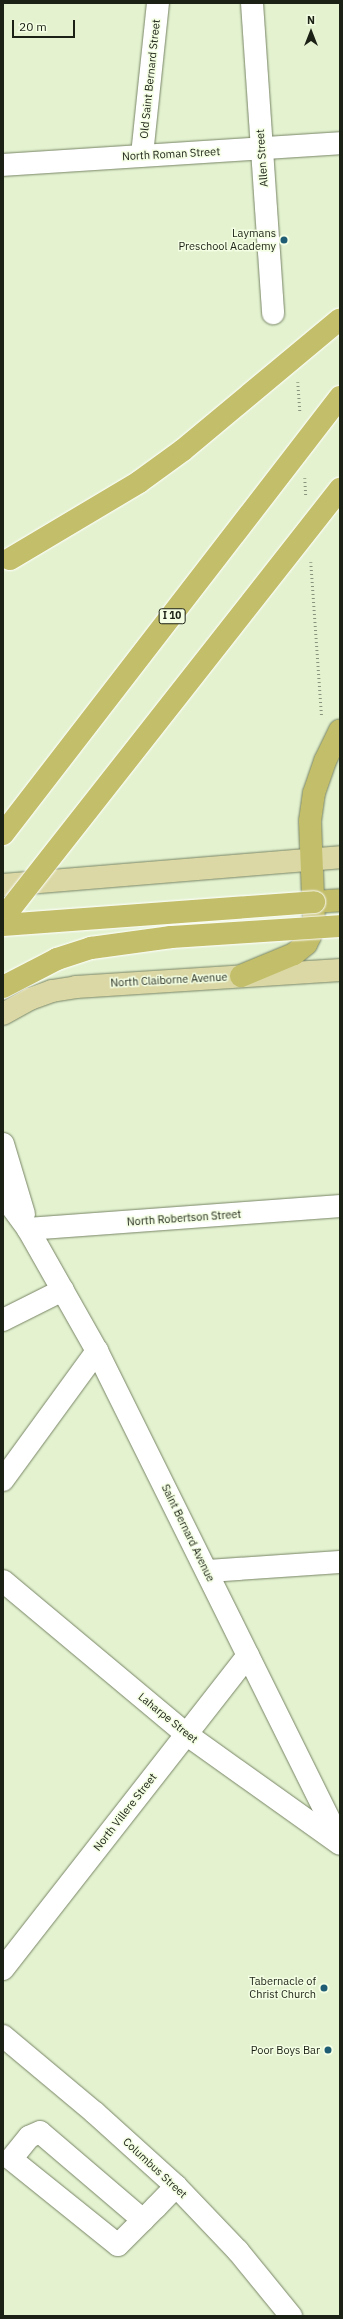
<!DOCTYPE html>
<html>
<head>
<meta charset="utf-8">
<style>
	body { margin:0 }
	#map { position:relative; width:343px; height:2319px; overflow:hidden; background:#e4f2d0; font-family:"IBM Plex Sans",sans-serif }
	div>[style] { position:absolute }
	.path>* { height:2.5px; margin-top:-1.25px; transform-origin:0; background:repeating-linear-gradient(90deg,#8a947c 0 1px,transparent 0 4px) }
	.roads { filter:drop-shadow(0 0 1px #788566) drop-shadow(0 0 1px #788566) }
	.minor>* { height:22px; margin:-11px; padding:0 11px; transform-origin:11px; border-radius:11px; background:#fff }
	.major>* { height:22px; margin:-11px; padding:0 11px; transform-origin:11px; border-radius:11px; background:#dbd8a5 }
	.highway>* { height:22px; margin:-11px; padding:0 11px; transform-origin:11px; border-radius:11px; background:#c3be69 }
	.bridges { filter:drop-shadow(0 0 1px #fff) drop-shadow(0 0 1px #fff) }
	.highway-bridge>* { height:22px; margin:-11px; padding:0 11px; transform-origin:11px; border-radius:11px; background:#c3be69 }
	.dots>* { width:11px; height:11px; translate:-50% -50%; box-sizing:border-box; border:2px solid #f3fee3; border-radius:50% }
	span { translate:-50% -50%; white-space:nowrap; text-align:center; line-height:1.15; -webkit-text-stroke:3px #f3fee3; paint-order:stroke }
	.shield-label span { padding:1px 3px; background:#f3fee3; border:1px solid; border-radius:3px; -webkit-text-stroke-width:0 }
	.shield-label { font-size:10px; color:#1c2115; font-weight:700 }
	.street-label { font-size:11px; color:#1c2115 }
	.poi-label { font-size:11px; color:#1c2115 }
	.right { translate:-100% -50%; text-align:right }
	.frame { position:absolute; inset:0; border:4px solid #1c2115; pointer-events:none }
	.north { position:absolute; left:291px; top:12px; width:40px; height:40px; -webkit-text-stroke:3px #f3fee3; paint-order:stroke; rotate:0deg; font-size:11px; font-weight:700; line-height:16px; text-align:center; color:#1c2115 }
	.north::after { content:''; display:block; margin:auto; width:14px; height:18px; background:#1c2115; clip-path:polygon(50% 0,100% 100%,50% 72%,0 100%) }
	.scale { position:absolute; left:12px; top:20px; width:63px; height:18px; box-sizing:border-box; border:2px solid #1c2115; border-top:0; padding-left:5px; font-size:12px; line-height:14px; white-space:nowrap; color:#1c2115; -webkit-text-stroke:3px #f3fee3; paint-order:stroke }
</style>
</head>
<body>
<div id="map">
	<div class="path">
		<i style="left:298px;top:382px;width:31px;rotate:86deg"></i>
		<i style="left:305px;top:478px;width:19px;rotate:87deg"></i>
		<i style="left:311px;top:562px;width:156px;rotate:86deg"></i>
	</div>
	<div class="roads">
		<div class="minor">
			<i style="left:252px;top:3px;width:311px;rotate:86.1deg"></i>
			<i style="left:142px;top:155px;width:153px;rotate:-84deg"></i>
			<i style="left:3px;top:165px;width:338px;rotate:-3.7deg"></i>
			<i style="left:3px;top:1144px;width:73px;rotate:73.3deg"></i>
			<i style="left:3px;top:1195px;width:42px;rotate:53.7deg"></i>
			<i style="left:28px;top:1229px;width:140px;rotate:60.5deg"></i>
			<i style="left:97px;top:1351px;width:547px;rotate:63.62deg"></i>
			<i style="left:28px;top:1229px;width:313px;rotate:-4.2deg"></i>
			<i style="left:3px;top:1320px;width:67px;rotate:-26.6deg"></i>
			<i style="left:3px;top:1480px;width:160px;rotate:-53.9deg"></i>
			<i style="left:208px;top:1571px;width:132px;rotate:-3.9deg"></i>
			<i style="left:3px;top:1581px;width:239px;rotate:39.9deg"></i>
			<i style="left:186px;top:1734px;width:189px;rotate:35.5deg"></i>
			<i style="left:3px;top:1969px;width:398px;rotate:-52deg"></i>
			<i style="left:3px;top:2036px;width:119px;rotate:39.9deg"></i>
			<i style="left:94px;top:2112px;width:110px;rotate:42.1deg"></i>
			<i style="left:176px;top:2186px;width:90px;rotate:46.4deg"></i>
			<i style="left:238px;top:2251px;width:84px;rotate:50.8deg"></i>
			<i style="left:143px;top:2220px;width:135px;rotate:-139.5deg"></i>
			<i style="left:40px;top:2132px;width:12px;rotate:156deg"></i>
			<i style="left:29px;top:2137px;width:28px;rotate:129deg"></i>
			<i style="left:11px;top:2159px;width:137px;rotate:38.8deg"></i>
			<i style="left:118px;top:2245px;width:54px;rotate:-45deg"></i>
			<i style="left:156px;top:2207px;width:29px;rotate:-46deg"></i>
		</div>
		<div class="major">
			<i style="left:3px;top:885px;width:338px;rotate:-4.7deg"></i>
			<i style="left:3px;top:1014px;width:31px;rotate:-29deg"></i>
			<i style="left:30px;top:999px;width:23px;rotate:-20deg"></i>
			<i style="left:52px;top:991px;width:24px;rotate:-9deg"></i>
			<i style="left:76px;top:987px;width:265px;rotate:-3.7deg"></i>
		</div>
		<div class="highway">
			<i style="left:314px;top:902px;width:26px;rotate:-4deg"></i>
			<i style="left:241px;top:976px;width:57px;rotate:-22.5deg"></i>
			<i style="left:294px;top:954px;width:16px;rotate:-40deg"></i>
			<i style="left:306px;top:944px;width:9px;rotate:-63deg"></i>
			<i style="left:310px;top:936px;width:16px;rotate:-75deg"></i>
			<i style="left:314px;top:921px;width:100px;rotate:-92.3deg"></i>
			<i style="left:310px;top:821px;width:28px;rotate:-82deg"></i>
			<i style="left:314px;top:793px;width:34px;rotate:-71deg"></i>
			<i style="left:325px;top:761px;width:34px;rotate:-64deg"></i>
		</div>
	</div>
	<div class="bridges">
		<div class="highway-bridge">
			<i style="left:10px;top:559px;width:150px;rotate:-30.8deg"></i>
			<i style="left:139px;top:482px;width:54px;rotate:-36deg"></i>
			<i style="left:183px;top:450px;width:204px;rotate:-39.8deg"></i>
			<i style="left:3px;top:834px;width:552px;rotate:-52.36deg"></i>
			<i style="left:3px;top:918px;width:546px;rotate:-51.85deg"></i>
			<i style="left:3px;top:925px;width:312px;rotate:-4.2deg"></i>
			<i style="left:3px;top:987px;width:61px;rotate:-27.4deg"></i>
			<i style="left:57px;top:959px;width:36px;rotate:-18deg"></i>
			<i style="left:91px;top:948px;width:81px;rotate:-7.8deg"></i>
			<i style="left:171px;top:937px;width:169px;rotate:-3.7deg"></i>
		</div>
	</div>
	<div class="dots">
		<i style="left:284px;top:240px;background:#1f5d74"></i>
		<i style="left:324px;top:1988px;background:#1f5d74"></i>
		<i style="left:328px;top:2050px;background:#1f5d74"></i>
	</div>
	<div class="shield-label">
		<span style="left:172px;top:616px">I 10</span>
	</div>
	<div class="street-label">
		<span style="left:150px;top:79px;rotate:-84deg">Old Saint Bernard Street</span>
		<span style="left:171px;top:154px;rotate:-3deg">North Roman Street</span>
		<span style="left:262px;top:158px;rotate:-94deg">Allen Street</span>
		<span style="left:169px;top:980px;rotate:-3deg">North Claiborne Avenue</span>
		<span style="left:184px;top:1218px;rotate:-4deg">North Robertson Street</span>
		<span style="left:188px;top:1533px;rotate:64deg">Saint Bernard Avenue</span>
		<span style="left:168px;top:1718px;rotate:39deg">Laharpe Street</span>
		<span style="left:125px;top:1812px;rotate:-52deg">North Villere Street</span>
		<span style="left:155px;top:2168px;rotate:43deg">Columbus Street</span>
	</div>
	<div class="poi-label">
		<span class="right" style="left:276px;top:240px">Laymans<br>Preschool Academy</span>
		<span class="right" style="left:316px;top:1988px">Tabernacle of<br>Christ Church</span>
		<span class="right" style="left:320px;top:2050px">Poor Boys Bar</span>
	</div>
	<div class="frame"></div>
	<div class="north">N</div>
	<div class="scale">20 m</div>
</div>
</body>
</html>
